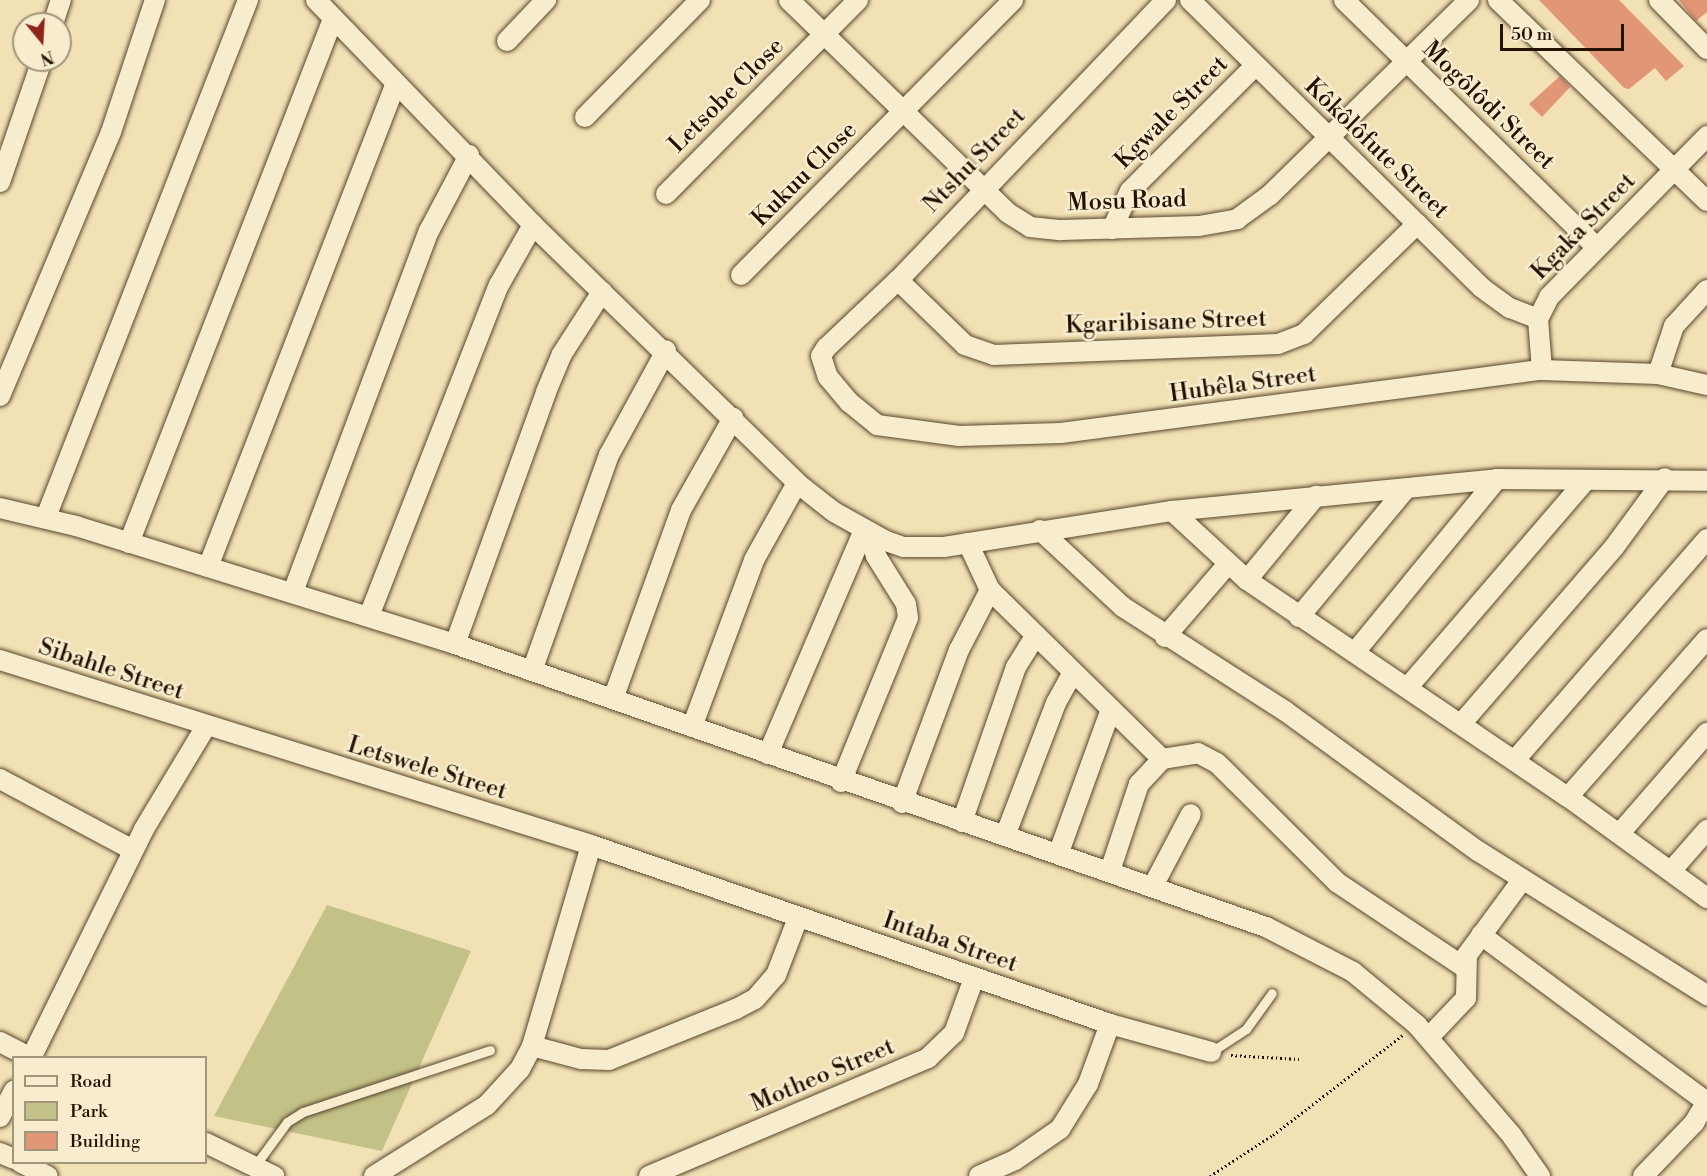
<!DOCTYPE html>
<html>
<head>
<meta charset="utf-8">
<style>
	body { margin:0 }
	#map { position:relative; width:1707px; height:1176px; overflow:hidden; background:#f2e1b4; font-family:"Libre Bodoni",serif }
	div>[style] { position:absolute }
	.green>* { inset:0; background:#c2c187 }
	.building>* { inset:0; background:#e19675 }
	.path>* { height:3px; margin-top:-1.5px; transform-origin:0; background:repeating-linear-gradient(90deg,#251100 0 1.5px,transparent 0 4.5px) }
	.roads { filter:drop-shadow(0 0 2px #58452d) drop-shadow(0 0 2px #58452d) }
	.lane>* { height:9px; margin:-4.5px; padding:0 4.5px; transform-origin:4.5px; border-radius:4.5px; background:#f7ecce }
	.street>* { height:20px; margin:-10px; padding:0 10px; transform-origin:10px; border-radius:10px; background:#f7ecce }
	span { translate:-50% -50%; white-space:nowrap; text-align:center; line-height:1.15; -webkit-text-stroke:5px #f7ecce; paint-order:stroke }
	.street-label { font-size:24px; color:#251100 }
	.legend { position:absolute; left:12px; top:1056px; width:195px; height:108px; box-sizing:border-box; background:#f7ecce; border:2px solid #a3947c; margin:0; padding:8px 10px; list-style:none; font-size:18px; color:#251100 }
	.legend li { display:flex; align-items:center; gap:12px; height:30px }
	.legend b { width:30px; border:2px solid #a3947c }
	.north { position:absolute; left:12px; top:12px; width:60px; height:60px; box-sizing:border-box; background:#f7ecce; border:2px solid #a3947c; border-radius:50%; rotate:162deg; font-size:16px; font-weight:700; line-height:24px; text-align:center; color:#251100 }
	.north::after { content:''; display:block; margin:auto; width:21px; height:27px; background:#8f2418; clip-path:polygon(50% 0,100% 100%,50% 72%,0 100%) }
	.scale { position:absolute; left:1500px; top:24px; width:124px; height:27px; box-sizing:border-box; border:3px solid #251100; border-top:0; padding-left:8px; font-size:18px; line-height:21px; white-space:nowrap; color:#251100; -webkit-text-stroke:4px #f7ecce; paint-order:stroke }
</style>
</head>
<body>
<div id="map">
	<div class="green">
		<i style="clip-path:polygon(327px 905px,471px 951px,382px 1151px,214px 1116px)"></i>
	</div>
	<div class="building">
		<i style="clip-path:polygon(1539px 0,1619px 0,1684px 66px,1666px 81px,1655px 68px,1629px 89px,1624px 88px)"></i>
		<i style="clip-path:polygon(1679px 0,1707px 0,1707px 12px,1696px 21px)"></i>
		<i style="clip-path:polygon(1560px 76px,1570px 87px,1542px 117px,1529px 104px)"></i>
	</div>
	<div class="path">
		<i style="left:1231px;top:1055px;width:68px;rotate:3.4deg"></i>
		<i style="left:1210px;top:1176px;width:75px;rotate:-33.1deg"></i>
		<i style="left:1273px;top:1135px;width:164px;rotate:-37.6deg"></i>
	</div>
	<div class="roads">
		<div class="lane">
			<i style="left:1211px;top:1052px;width:42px;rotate:-33.3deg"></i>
			<i style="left:1246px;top:1029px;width:44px;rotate:-54.2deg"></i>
			<i style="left:254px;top:1167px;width:56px;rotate:-53.7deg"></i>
			<i style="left:287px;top:1122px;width:19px;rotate:-32deg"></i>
			<i style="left:303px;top:1112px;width:197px;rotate:-18.3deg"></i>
		</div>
		<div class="street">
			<i style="left:316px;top:0;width:313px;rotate:46deg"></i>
			<i style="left:533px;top:225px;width:369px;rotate:44.3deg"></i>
			<i style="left:797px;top:483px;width:47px;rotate:38.1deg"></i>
			<i style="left:834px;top:512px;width:60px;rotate:29.1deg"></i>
			<i style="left:886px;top:541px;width:18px;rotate:19deg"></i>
			<i style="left:903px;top:547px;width:41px"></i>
			<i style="left:944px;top:547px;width:231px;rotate:-9deg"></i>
			<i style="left:1172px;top:511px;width:327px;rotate:-5.6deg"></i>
			<i style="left:1497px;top:479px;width:210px;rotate:0.5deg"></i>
			<i style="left:789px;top:0;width:305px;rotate:44.2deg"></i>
			<i style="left:1008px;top:213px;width:26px;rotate:32deg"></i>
			<i style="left:1030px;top:227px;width:31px;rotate:6deg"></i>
			<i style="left:1061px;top:230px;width:138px;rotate:-1.7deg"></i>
			<i style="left:1199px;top:226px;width:39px;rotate:-10deg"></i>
			<i style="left:1237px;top:219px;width:41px;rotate:-36deg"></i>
			<i style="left:1270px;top:195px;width:279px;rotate:-44.4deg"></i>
			<i style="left:1166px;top:0;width:388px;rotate:133.7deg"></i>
			<i style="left:898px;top:280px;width:99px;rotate:136.6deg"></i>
			<i style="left:826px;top:348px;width:9px;rotate:122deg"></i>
			<i style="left:821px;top:356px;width:22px;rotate:72deg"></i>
			<i style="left:828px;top:377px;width:33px;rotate:50deg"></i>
			<i style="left:849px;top:402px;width:36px;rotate:39deg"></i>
			<i style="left:877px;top:425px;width:83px;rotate:7.6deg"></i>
			<i style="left:959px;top:436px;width:102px;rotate:-1.7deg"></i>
			<i style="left:1061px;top:433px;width:485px;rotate:-7.5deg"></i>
			<i style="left:1542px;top:370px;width:116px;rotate:2deg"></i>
			<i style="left:1658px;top:374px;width:50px;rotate:12.7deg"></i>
			<i style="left:1190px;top:0;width:410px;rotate:44.6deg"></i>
			<i style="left:1482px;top:288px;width:34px;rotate:36deg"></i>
			<i style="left:1510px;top:308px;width:30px;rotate:21deg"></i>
			<i style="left:1344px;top:0;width:354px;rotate:44.4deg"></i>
			<i style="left:1498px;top:0;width:290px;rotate:43.9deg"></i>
			<i style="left:1659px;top:0;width:69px;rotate:45.6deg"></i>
			<i style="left:53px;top:24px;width:25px;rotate:-72deg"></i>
			<i style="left:507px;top:41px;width:57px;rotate:-46.4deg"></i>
			<i style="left:585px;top:117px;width:164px;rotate:-45.5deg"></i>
			<i style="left:0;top:182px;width:129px;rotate:-71deg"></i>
			<i style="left:666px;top:194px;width:273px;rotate:-45.3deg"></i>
			<i style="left:1112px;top:229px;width:42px;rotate:-64.7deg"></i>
			<i style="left:1130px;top:191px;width:177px;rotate:-45deg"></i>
			<i style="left:741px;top:275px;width:387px;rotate:-45.3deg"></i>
			<i style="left:898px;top:280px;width:93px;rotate:44.1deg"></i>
			<i style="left:965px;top:345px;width:31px;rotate:19deg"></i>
			<i style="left:994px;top:355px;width:284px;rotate:-2.2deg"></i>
			<i style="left:1278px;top:344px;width:28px;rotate:-21deg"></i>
			<i style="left:1304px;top:334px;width:158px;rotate:-44.2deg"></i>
			<i style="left:1542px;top:370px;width:51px;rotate:-94.5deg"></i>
			<i style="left:1538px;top:319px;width:25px;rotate:-63deg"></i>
			<i style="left:1549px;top:297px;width:226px;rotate:-45.5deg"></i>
			<i style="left:1658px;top:374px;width:51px;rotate:-71.6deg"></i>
			<i style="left:1674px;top:326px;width:49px;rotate:-47.5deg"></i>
			<i style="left:0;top:396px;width:286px;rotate:-67.2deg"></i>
			<i style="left:111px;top:132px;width:139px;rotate:-71.6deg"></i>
			<i style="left:0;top:508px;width:78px;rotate:13.3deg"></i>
			<i style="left:76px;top:526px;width:397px;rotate:17.3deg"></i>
			<i style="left:455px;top:644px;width:859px;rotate:19.24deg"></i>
			<i style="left:1266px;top:927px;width:98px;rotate:27.3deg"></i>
			<i style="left:1353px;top:972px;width:83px;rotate:39.6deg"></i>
			<i style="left:1417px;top:1025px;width:146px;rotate:49.4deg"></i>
			<i style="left:1512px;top:1136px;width:49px;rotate:55deg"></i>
			<i style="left:1172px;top:511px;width:102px;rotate:42.6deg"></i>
			<i style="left:1247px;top:580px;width:387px;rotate:34.1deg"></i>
			<i style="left:1568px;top:797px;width:172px;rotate:36deg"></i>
			<i style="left:46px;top:517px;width:555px;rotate:-68.66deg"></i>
			<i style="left:1040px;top:530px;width:113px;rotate:42.9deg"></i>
			<i style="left:1123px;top:607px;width:193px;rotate:32.7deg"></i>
			<i style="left:1285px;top:711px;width:238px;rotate:36deg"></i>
			<i style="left:1478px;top:851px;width:271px;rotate:32.2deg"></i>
			<i style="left:129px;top:543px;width:562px;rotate:-68.73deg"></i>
			<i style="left:208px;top:567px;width:519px;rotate:-68.77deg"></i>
			<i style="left:1247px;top:580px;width:109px;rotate:-50.6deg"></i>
			<i style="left:990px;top:590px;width:241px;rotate:44.5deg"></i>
			<i style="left:1162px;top:759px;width:36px;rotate:-9deg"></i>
			<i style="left:1198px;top:753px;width:21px;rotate:28deg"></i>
			<i style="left:1217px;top:763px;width:170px;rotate:44.8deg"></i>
			<i style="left:1338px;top:883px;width:151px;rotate:33.7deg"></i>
			<i style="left:293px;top:592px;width:386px;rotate:-69.4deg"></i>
			<i style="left:429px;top:231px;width:86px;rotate:-62.2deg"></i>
			<i style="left:369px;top:616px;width:356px;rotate:-68.6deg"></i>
			<i style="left:499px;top:285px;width:69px;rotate:-60.5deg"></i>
			<i style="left:1299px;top:617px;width:165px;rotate:-50.2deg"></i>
			<i style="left:1165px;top:637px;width:96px;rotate:-49.2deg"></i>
			<i style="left:455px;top:644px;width:268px;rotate:-70.1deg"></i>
			<i style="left:546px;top:392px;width:41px;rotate:-67.2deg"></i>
			<i style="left:562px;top:354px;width:74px;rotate:-57.2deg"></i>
			<i style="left:1355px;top:652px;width:224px;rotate:-50.6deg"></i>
			<i style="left:0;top:660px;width:619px;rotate:17.38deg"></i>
			<i style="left:591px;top:845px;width:549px;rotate:19.03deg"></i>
			<i style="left:1110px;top:1024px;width:105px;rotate:15.5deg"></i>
			<i style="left:532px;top:671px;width:229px;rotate:-70.4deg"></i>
			<i style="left:609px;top:455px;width:119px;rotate:-61.3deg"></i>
			<i style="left:1408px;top:687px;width:273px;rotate:-49.3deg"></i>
			<i style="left:613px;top:699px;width:201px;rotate:-70.2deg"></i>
			<i style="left:681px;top:510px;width:106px;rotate:-60.5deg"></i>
			<i style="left:1461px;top:724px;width:235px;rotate:-49.1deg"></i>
			<i style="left:1615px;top:546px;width:84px;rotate:-53.7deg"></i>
			<i style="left:692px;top:727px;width:178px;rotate:-69.6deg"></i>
			<i style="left:754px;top:560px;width:88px;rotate:-60.8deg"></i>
			<i style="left:768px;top:754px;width:244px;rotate:-66.8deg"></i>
			<i style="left:1515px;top:760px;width:293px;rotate:-49deg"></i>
			<i style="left:0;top:779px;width:151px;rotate:28.1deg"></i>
			<i style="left:841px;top:782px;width:177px;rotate:-67.8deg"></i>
			<i style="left:908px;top:618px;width:14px;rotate:-98deg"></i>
			<i style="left:906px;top:604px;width:57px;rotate:-122deg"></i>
			<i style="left:876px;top:556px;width:24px;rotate:-107deg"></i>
			<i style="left:1568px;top:797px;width:210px;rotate:-48.7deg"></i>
			<i style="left:902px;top:803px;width:163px;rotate:-69.6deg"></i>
			<i style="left:959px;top:650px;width:68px;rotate:-62.7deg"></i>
			<i style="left:990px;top:590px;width:52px;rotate:-115.1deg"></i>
			<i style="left:962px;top:822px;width:164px;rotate:-70.8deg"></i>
			<i style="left:1016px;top:667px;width:34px;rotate:-58deg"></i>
			<i style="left:1620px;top:833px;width:133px;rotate:-49deg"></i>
			<i style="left:1005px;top:836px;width:142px;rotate:-69deg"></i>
			<i style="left:1056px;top:703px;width:33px;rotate:-61deg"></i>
			<i style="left:1059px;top:852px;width:152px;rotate:-70deg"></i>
			<i style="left:1110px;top:871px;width:92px;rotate:-71.6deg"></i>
			<i style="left:1139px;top:784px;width:34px;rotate:-47deg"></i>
			<i style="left:1671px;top:871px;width:55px;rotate:-48.7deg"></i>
			<i style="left:1153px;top:886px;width:81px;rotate:-62.2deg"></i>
			<i style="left:1481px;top:935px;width:281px;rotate:36.5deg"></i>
			<i style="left:1429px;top:1037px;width:54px;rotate:-46.5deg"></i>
			<i style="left:1466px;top:998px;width:43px;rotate:-88.7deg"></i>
			<i style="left:1467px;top:955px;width:93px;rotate:-53.7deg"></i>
			<i style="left:0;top:1042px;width:36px;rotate:27deg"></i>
			<i style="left:532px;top:1046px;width:51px;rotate:14.9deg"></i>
			<i style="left:581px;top:1059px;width:28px;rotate:2deg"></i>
			<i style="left:609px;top:1060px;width:137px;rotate:-21.9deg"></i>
			<i style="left:736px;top:1009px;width:21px;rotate:-28deg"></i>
			<i style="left:755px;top:999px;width:32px;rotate:-49deg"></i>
			<i style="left:776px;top:975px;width:61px;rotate:-68.9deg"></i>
			<i style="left:31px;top:1058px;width:255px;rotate:-63.7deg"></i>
			<i style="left:144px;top:829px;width:118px;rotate:-58.9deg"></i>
			<i style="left:0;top:1117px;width:30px;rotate:-62deg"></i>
			<i style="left:206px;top:1143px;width:76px;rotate:25.9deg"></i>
			<i style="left:0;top:1153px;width:15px;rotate:23deg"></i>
			<i style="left:20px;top:1162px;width:31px;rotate:27deg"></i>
			<i style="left:374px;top:1176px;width:133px;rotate:-32.1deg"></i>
			<i style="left:487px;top:1105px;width:49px;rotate:-47.5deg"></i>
			<i style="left:520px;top:1069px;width:26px;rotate:-62deg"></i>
			<i style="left:532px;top:1046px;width:209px;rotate:-73.6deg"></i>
			<i style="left:649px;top:1176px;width:303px;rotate:-22.9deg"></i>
			<i style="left:928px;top:1058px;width:36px;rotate:-44deg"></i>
			<i style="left:954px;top:1033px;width:59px;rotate:-70deg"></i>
			<i style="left:979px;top:1176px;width:39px;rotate:-24deg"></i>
			<i style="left:1015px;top:1160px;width:55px;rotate:-34.6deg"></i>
			<i style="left:1060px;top:1129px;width:53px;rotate:-58.1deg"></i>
			<i style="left:1088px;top:1084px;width:64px;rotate:-69.9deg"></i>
			<i style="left:1643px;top:1176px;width:74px;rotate:-46.1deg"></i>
			<i style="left:1694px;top:1123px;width:26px;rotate:-59deg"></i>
		</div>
	</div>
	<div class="street-label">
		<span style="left:727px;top:96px;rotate:-45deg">Letsobe Close</span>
		<span style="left:1488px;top:106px;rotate:44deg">Mogôlôdi Street</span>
		<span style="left:1172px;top:113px;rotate:-45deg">Kgwale Street</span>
		<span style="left:1376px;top:149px;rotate:44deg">Kôkôlôfute Street</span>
		<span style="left:975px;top:161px;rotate:-46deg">Ntshu Street</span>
		<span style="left:805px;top:175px;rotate:-45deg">Kukuu Close</span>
		<span style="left:1127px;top:202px;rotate:-2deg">Mosu Road</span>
		<span style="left:1584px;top:227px;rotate:-46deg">Kgaka Street</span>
		<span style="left:1166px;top:323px;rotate:-2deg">Kgaribisane Street</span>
		<span style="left:1243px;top:385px;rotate:-8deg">Hubêla Street</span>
		<span style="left:111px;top:670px;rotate:18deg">Sibahle Street</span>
		<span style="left:427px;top:769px;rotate:17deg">Letswele Street</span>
		<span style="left:950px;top:943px;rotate:19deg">Intaba Street</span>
		<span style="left:823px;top:1076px;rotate:-23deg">Motheo Street</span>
	</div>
	<ul class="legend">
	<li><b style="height:8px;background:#f7ecce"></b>Road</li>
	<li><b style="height:16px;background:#c2c187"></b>Park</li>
	<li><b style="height:16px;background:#e19675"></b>Building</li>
	</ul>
	<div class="north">N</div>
	<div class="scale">50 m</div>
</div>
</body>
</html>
